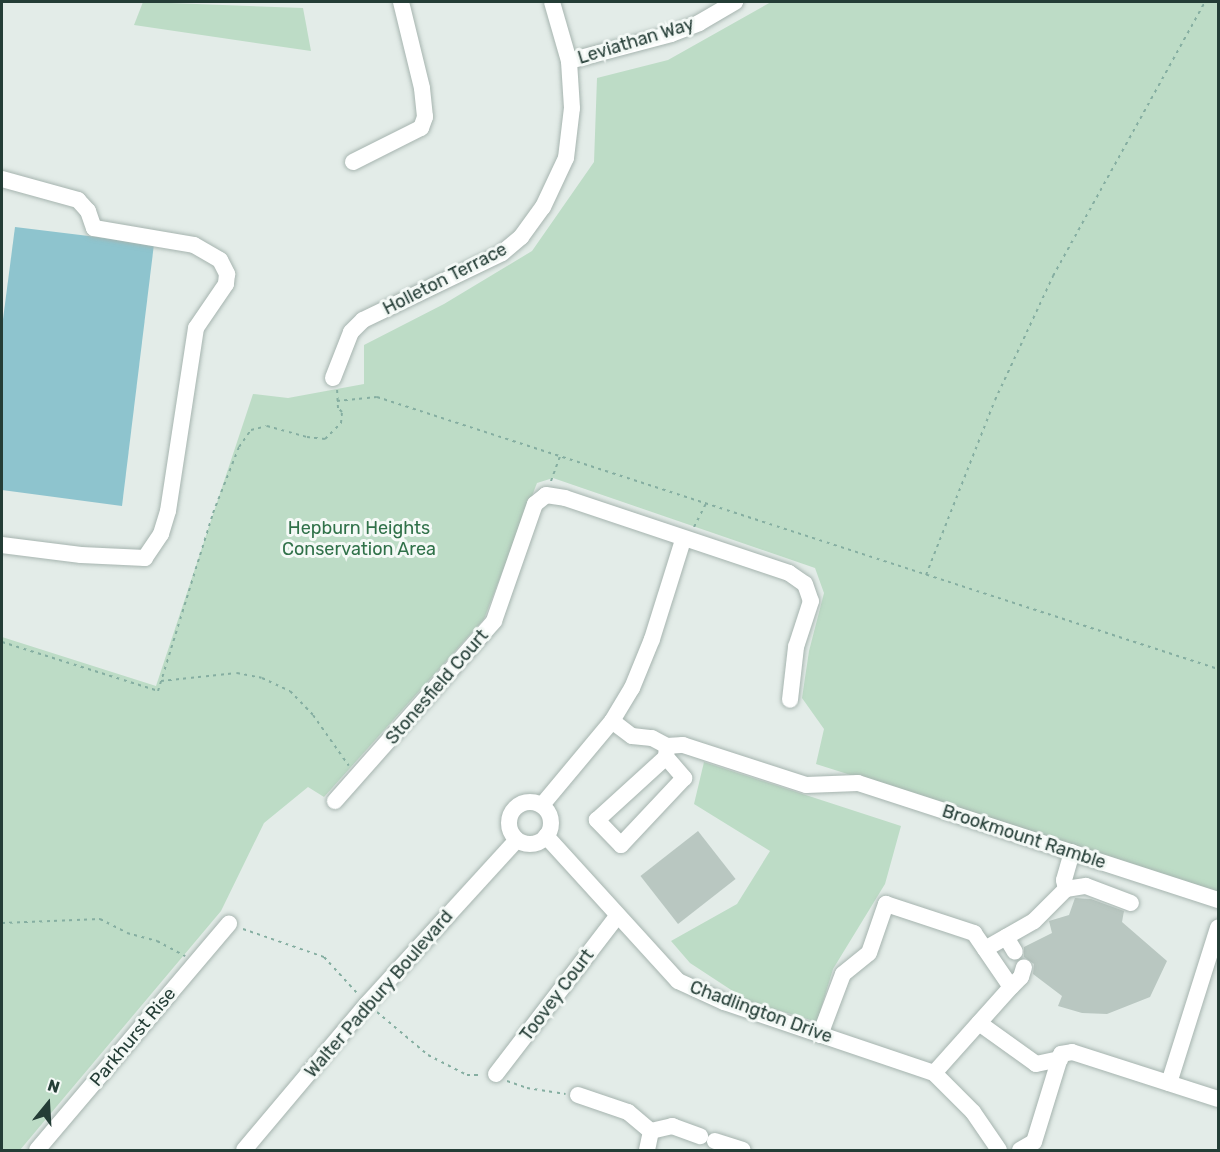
<!DOCTYPE html>
<html>
<head>
<meta charset="utf-8">
<style>
	body { margin:0 }
	#map { position:relative; width:1220px; height:1152px; overflow:hidden; background:#e3ece8; font-family:Rubik,sans-serif }
	div>[style] { position:absolute }
	.green>* { inset:0; background:#bddcc6 }
	.water>* { inset:0; background:#8ec4ce }
	.building>* { inset:0; background:#b9c7c1; transform-origin:0 0 }
	.path>* { height:2px; margin-top:-1px; transform-origin:0; background:repeating-linear-gradient(90deg,#85aea1 0 3px,transparent 0 7.5px) }
	.roads { filter:drop-shadow(0 0 2px #a6b4af) drop-shadow(0 0 2px #a6b4af) }
	.minor>* { height:16px; margin:-8px; padding:0 8px; transform-origin:8px; border-radius:8px; background:#fff }
	.minor>.ring { margin:-8px; padding:0; box-sizing:content-box; background:none; border:16px solid #fff; border-radius:50% }
	span { translate:-50% -50%; white-space:nowrap; text-align:center; line-height:1.15; -webkit-text-stroke:6px #f4f9f6; paint-order:stroke }
	.street-label { font-size:18px; color:#243d36 }
	.park-label { font-size:18px; color:#307149 }
	.frame { position:absolute; inset:0; border:3px solid #243d36; pointer-events:none }
	.north { position:absolute; left:18px; top:1074px; width:60px; height:60px; -webkit-text-stroke:4px #f4f9f6; paint-order:stroke; rotate:18deg; font-size:16px; font-weight:700; line-height:24px; text-align:center; color:#243d36 }
	.north::after { content:''; display:block; margin:auto; width:21px; height:27px; background:#243d36; clip-path:polygon(50% 0,100% 100%,50% 72%,0 100%) }
</style>
</head>
<body>
<div id="map">
	<div class="green">
		<i style="clip-path:polygon(143px 2px,303px 8px,311px 51px,134px 25px)"></i>
		<i style="clip-path:polygon(771px 2px,1218px 2px,1218px 892px,816px 764px,824px 729px,802px 698px,809px 651px,824px 593px,815px 568px,553px 478px,537px 483px,484px 619px,324px 797px,308px 787px,264px 823px,221px 911px,20px 1150px,2px 1150px,2px 637px,156px 686px,253px 394px,288px 398px,364px 384px,364px 345px,444px 304px,532px 251px,594px 162px,597px 78px,668px 60px)"></i>
		<i style="clip-path:polygon(704px 762px,901px 826px,885px 884px,833px 969px,817px 1022px,748px 1001px,690px 963px,671px 941px,737px 904px,770px 851px,694px 804px)"></i>
	</div>
	<div class="water">
		<i style="clip-path:polygon(15px 227px,154px 244px,122px 506px,2px 490px,2px 327px)"></i>
	</div>
	<div class="building">
		<i style="left:698px;top:831px;width:61px;height:73px;rotate:52deg"></i>
		<i style="clip-path:polygon(1075px 898px,1091px 899px,1124px 911px,1122px 922px,1167px 961px,1150px 997px,1107px 1014px,1082px 1013px,1058px 1006px,1062px 996px,1033px 974px,1034px 964px,1024px 957px,1024px 947px,1052px 933px,1049px 921px,1069px 915px)"></i>
	</div>
	<div class="path">
		<i style="left:337px;top:401px;width:40px;rotate:-5.7deg"></i>
		<i style="left:377px;top:397px;width:884px;rotate:17.92deg"></i>
		<i style="left:551px;top:481px;width:27px;rotate:-70deg"></i>
		<i style="left:694px;top:527px;width:27px;rotate:-63deg"></i>
		<i style="left:926px;top:575px;width:188px;rotate:-68.5deg"></i>
		<i style="left:995px;top:400px;width:137px;rotate:-64.9deg"></i>
		<i style="left:1053px;top:276px;width:313px;rotate:-61deg"></i>
		<i style="left:2px;top:642px;width:164px;rotate:17.4deg"></i>
		<i style="left:158px;top:691px;width:186px;rotate:-72.8deg"></i>
		<i style="left:213px;top:513px;width:71px;rotate:-68.5deg"></i>
		<i style="left:239px;top:447px;width:21px;rotate:-55deg"></i>
		<i style="left:251px;top:430px;width:16px;rotate:-14deg"></i>
		<i style="left:267px;top:426px;width:41px;rotate:15.4deg"></i>
		<i style="left:307px;top:437px;width:18px;rotate:6deg"></i>
		<i style="left:325px;top:439px;width:23px;rotate:-45deg"></i>
		<i style="left:341px;top:423px;width:11px;rotate:-85deg"></i>
		<i style="left:342px;top:412px;width:6px;rotate:-135deg"></i>
		<i style="left:338px;top:408px;width:18px;rotate:-93deg"></i>
		<i style="left:161px;top:681px;width:76px;rotate:-6deg"></i>
		<i style="left:237px;top:673px;width:25px;rotate:11deg"></i>
		<i style="left:262px;top:678px;width:31px;rotate:25deg"></i>
		<i style="left:290px;top:691px;width:33px;rotate:46deg"></i>
		<i style="left:313px;top:715px;width:62px;rotate:54.8deg"></i>
		<i style="left:2px;top:923px;width:98px;rotate:-2.3deg"></i>
		<i style="left:100px;top:919px;width:30px;rotate:27deg"></i>
		<i style="left:127px;top:933px;width:31px;rotate:15deg"></i>
		<i style="left:157px;top:941px;width:32px;rotate:28deg"></i>
		<i style="left:243px;top:929px;width:86px;rotate:19.1deg"></i>
		<i style="left:324px;top:957px;width:49px;rotate:47.5deg"></i>
		<i style="left:377px;top:1012px;width:67px;rotate:40.1deg"></i>
		<i style="left:428px;top:1055px;width:44px;rotate:27.1deg"></i>
		<i style="left:467px;top:1075px;width:15px"></i>
		<i style="left:507px;top:1081px;width:21px;rotate:19deg"></i>
		<i style="left:527px;top:1088px;width:39px;rotate:9deg"></i>
	</div>
	<div class="roads">
		<div class="minor">
			<i style="left:569px;top:61px;width:106px;rotate:-14.8deg"></i>
			<i style="left:671px;top:34px;width:30px;rotate:-21deg"></i>
			<i style="left:699px;top:23px;width:42px;rotate:-30.3deg"></i>
			<i style="left:353px;top:162px;width:76px;rotate:-26.6deg"></i>
			<i style="left:421px;top:128px;width:12px;rotate:-70deg"></i>
			<i style="left:425px;top:117px;width:29px;rotate:-96deg"></i>
			<i style="left:422px;top:88px;width:89px;rotate:-103.7deg"></i>
			<i style="left:2px;top:179px;width:79px;rotate:15.4deg"></i>
			<i style="left:78px;top:200px;width:15px;rotate:48deg"></i>
			<i style="left:88px;top:211px;width:18px;rotate:71deg"></i>
			<i style="left:94px;top:228px;width:101px;rotate:9.6deg"></i>
			<i style="left:194px;top:245px;width:30px;rotate:30deg"></i>
			<i style="left:220px;top:260px;width:16px;rotate:63deg"></i>
			<i style="left:227px;top:274px;width:10px;rotate:96deg"></i>
			<i style="left:226px;top:284px;width:53px;rotate:124.3deg"></i>
			<i style="left:196px;top:328px;width:185px;rotate:98.7deg"></i>
			<i style="left:168px;top:511px;width:24px;rotate:107deg"></i>
			<i style="left:161px;top:534px;width:29px;rotate:124deg"></i>
			<i style="left:145px;top:558px;width:64px;rotate:-177.3deg"></i>
			<i style="left:81px;top:555px;width:80px;rotate:-172.8deg"></i>
			<i style="left:333px;top:378px;width:49px;rotate:-68.6deg"></i>
			<i style="left:351px;top:332px;width:17px;rotate:-45deg"></i>
			<i style="left:363px;top:320px;width:154px;rotate:-25.7deg"></i>
			<i style="left:502px;top:253px;width:25px;rotate:-40deg"></i>
			<i style="left:521px;top:237px;width:37px;rotate:-54deg"></i>
			<i style="left:543px;top:207px;width:54px;rotate:-64.9deg"></i>
			<i style="left:566px;top:158px;width:50px;rotate:-83.2deg"></i>
			<i style="left:572px;top:108px;width:47px;rotate:-93.7deg"></i>
			<i style="left:569px;top:61px;width:61px;rotate:-106.1deg"></i>
			<i style="left:612px;top:721px;width:25px;rotate:37deg"></i>
			<i style="left:632px;top:736px;width:20px;rotate:6deg"></i>
			<i style="left:652px;top:738px;width:17px;rotate:28deg"></i>
			<i style="left:667px;top:746px;width:16px;rotate:-4deg"></i>
			<i style="left:683px;top:745px;width:129px;rotate:18deg"></i>
			<i style="left:806px;top:785px;width:52px;rotate:-2.2deg"></i>
			<i style="left:858px;top:783px;width:379px;rotate:18deg"></i>
			<i style="left:666px;top:757px;width:28px;rotate:49deg"></i>
			<i style="left:684px;top:778px;width:92px;rotate:133.2deg"></i>
			<i style="left:621px;top:845px;width:35px;rotate:-134deg"></i>
			<i style="left:597px;top:820px;width:93px;rotate:-42.4deg"></i>
			<i style="left:666px;top:757px;width:11px;rotate:-85deg"></i>
			<i style="left:335px;top:801px;width:240px;rotate:-48.5deg"></i>
			<i style="left:494px;top:621px;width:124px;rotate:-70.7deg"></i>
			<i style="left:535px;top:504px;width:14px;rotate:-39deg"></i>
			<i style="left:546px;top:495px;width:19px;rotate:9deg"></i>
			<i style="left:565px;top:498px;width:236px;rotate:18.5deg"></i>
			<i style="left:789px;top:573px;width:19px;rotate:35deg"></i>
			<i style="left:805px;top:584px;width:18px;rotate:71deg"></i>
			<i style="left:811px;top:601px;width:48px;rotate:108.1deg"></i>
			<i style="left:796px;top:647px;width:53px;rotate:96.5deg"></i>
			<i class="ring" style="left:509px;top:802px;width:26px;height:26px"></i>
			<i style="left:542px;top:805px;width:109px;rotate:-50.2deg"></i>
			<i style="left:612px;top:721px;width:39px;rotate:-59deg"></i>
			<i style="left:632px;top:688px;width:53px;rotate:-67.8deg"></i>
			<i style="left:652px;top:639px;width:104px;rotate:-72.6deg"></i>
			<i style="left:546px;top:836px;width:196px;rotate:47.7deg"></i>
			<i style="left:678px;top:981px;width:51px;rotate:24.5deg"></i>
			<i style="left:724px;top:1002px;width:222px;rotate:18.7deg"></i>
			<i style="left:934px;top:1073px;width:55px;rotate:45deg"></i>
			<i style="left:973px;top:1112px;width:46px;rotate:55.6deg"></i>
			<i style="left:1066px;top:889px;width:20px;rotate:-9deg"></i>
			<i style="left:1086px;top:886px;width:48px;rotate:20.7deg"></i>
			<i style="left:1006px;top:937px;width:17px;rotate:59deg"></i>
			<i style="left:985px;top:949px;width:56px;rotate:-29.7deg"></i>
			<i style="left:1034px;top:921px;width:45px;rotate:-45deg"></i>
			<i style="left:1066px;top:889px;width:9px;rotate:-103deg"></i>
			<i style="left:1064px;top:880px;width:29px;rotate:-74deg"></i>
			<i style="left:1011px;top:987px;width:14px;rotate:-45deg"></i>
			<i style="left:1021px;top:977px;width:10px;rotate:-73deg"></i>
			<i style="left:979px;top:1023px;width:70px;rotate:35.7deg"></i>
			<i style="left:1036px;top:1064px;width:25px;rotate:-12deg"></i>
			<i style="left:820px;top:1035px;width:65px;rotate:-69.3deg"></i>
			<i style="left:843px;top:974px;width:33px;rotate:-39deg"></i>
			<i style="left:869px;top:953px;width:52px;rotate:-70.9deg"></i>
			<i style="left:886px;top:904px;width:93px;rotate:18.2deg"></i>
			<i style="left:974px;top:933px;width:65px;rotate:55.6deg"></i>
			<i style="left:1011px;top:987px;width:115px;rotate:131.8deg"></i>
			<i style="left:496px;top:1074px;width:200px;rotate:-52.5deg"></i>
			<i style="left:1169px;top:1083px;width:163px;rotate:-72.5deg"></i>
			<i style="left:578px;top:1095px;width:53px;rotate:18.8deg"></i>
			<i style="left:628px;top:1112px;width:30px;rotate:40deg"></i>
			<i style="left:651px;top:1131px;width:22px;rotate:-13deg"></i>
			<i style="left:672px;top:1126px;width:30px;rotate:20deg"></i>
			<i style="left:715px;top:1141px;width:29px;rotate:18deg"></i>
			<i style="left:37px;top:1150px;width:297px;rotate:-49.7deg"></i>
			<i style="left:244px;top:1150px;width:191px;rotate:-49.9deg"></i>
			<i style="left:367px;top:1004px;width:222px;rotate:-47.6deg"></i>
			<i style="left:647px;top:1150px;width:19px;rotate:-78deg"></i>
			<i style="left:1020px;top:1150px;width:16px;rotate:-30deg"></i>
			<i style="left:1034px;top:1142px;width:92px;rotate:-72.9deg"></i>
			<i style="left:1061px;top:1054px;width:11px;rotate:-10deg"></i>
			<i style="left:1072px;top:1052px;width:153px;rotate:17.8deg"></i>
		</div>
	</div>
	<div class="street-label">
		<span style="left:636px;top:41px;rotate:-17deg">Leviathan Way</span>
		<span style="left:445px;top:279px;rotate:-27deg">Holleton Terrace</span>
		<span style="left:437px;top:687px;rotate:-49deg">Stonesfield Court</span>
		<span style="left:1024px;top:837px;rotate:18deg">Brookmount Ramble</span>
		<span style="left:379px;top:994px;rotate:-49deg">Walter Padbury Boulevard</span>
		<span style="left:557px;top:995px;rotate:-53deg">Toovey Court</span>
		<span style="left:761px;top:1012px;rotate:20deg">Chadlington Drive</span>
		<span style="left:133px;top:1037px;rotate:-50deg">Parkhurst Rise</span>
	</div>
	<div class="park-label">
		<span style="left:359px;top:539px">Hepburn Heights<br>Conservation Area</span>
	</div>
	<div class="frame"></div>
	<div class="north">N</div>
</div>
</body>
</html>
